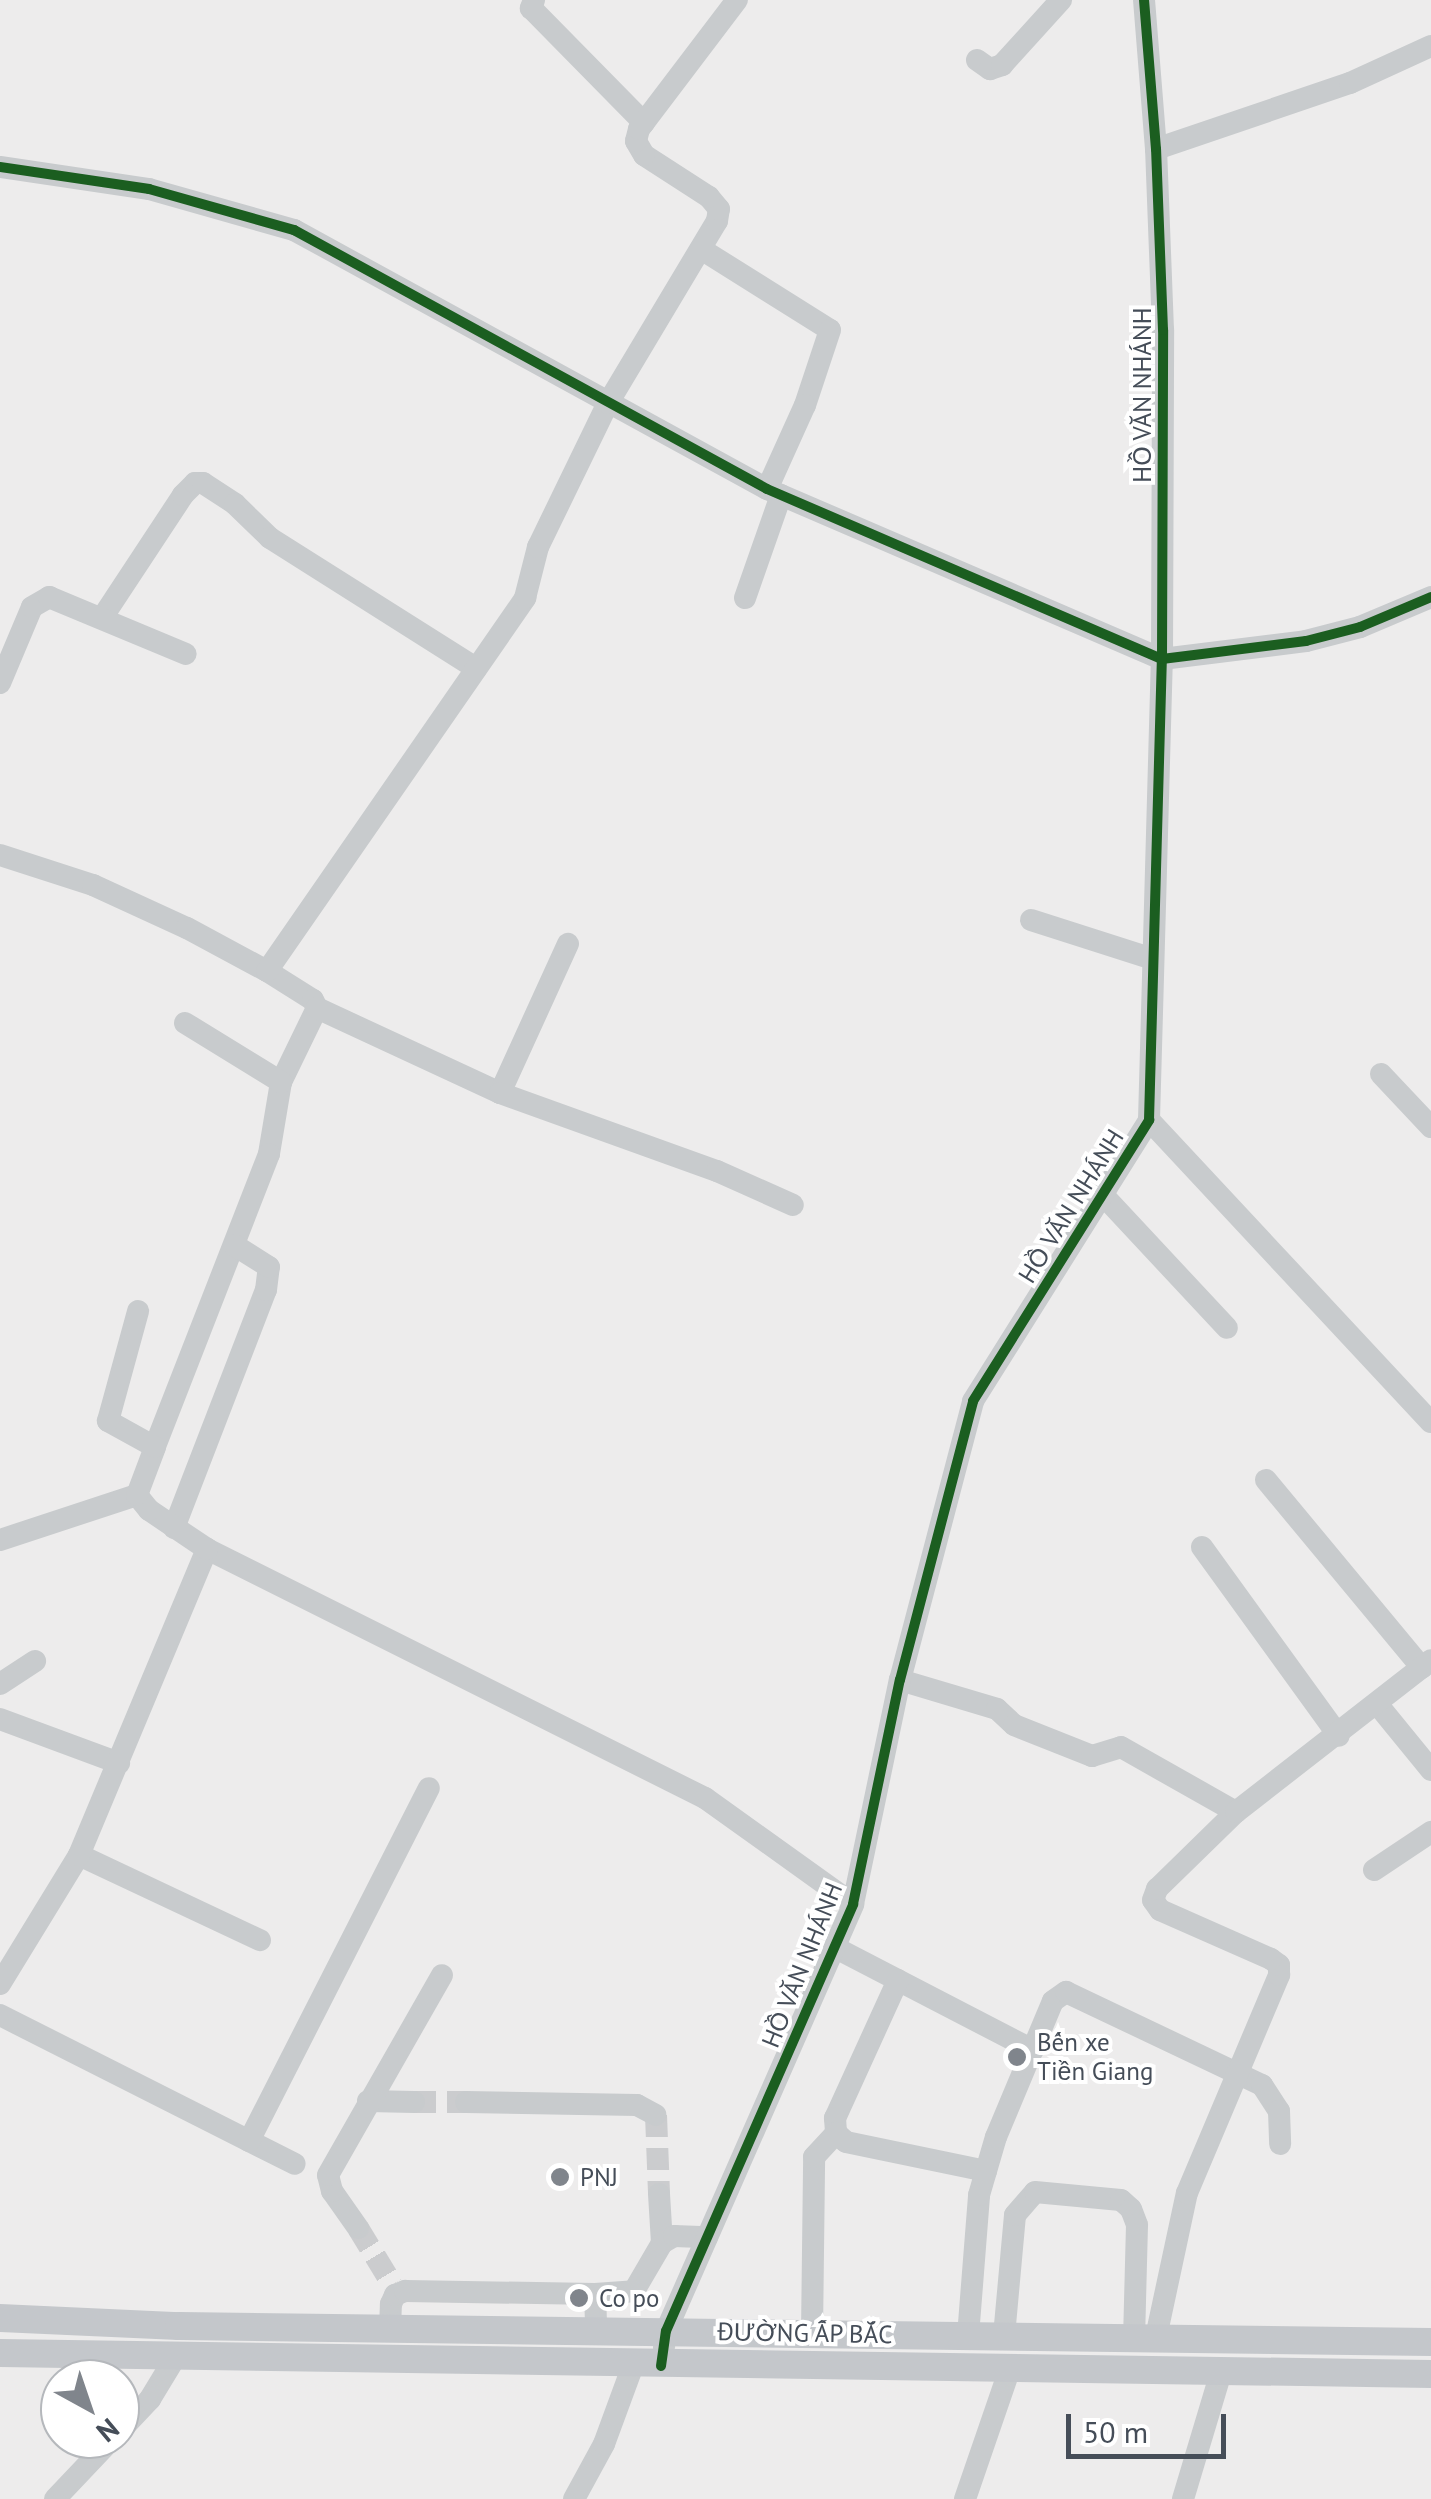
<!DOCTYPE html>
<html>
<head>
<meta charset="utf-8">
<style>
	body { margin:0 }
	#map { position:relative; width:1431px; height:2499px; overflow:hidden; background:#edecec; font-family:"PT Sans",sans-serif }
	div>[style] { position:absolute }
	.minor-tunnel>* { height:22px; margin-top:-11px; transform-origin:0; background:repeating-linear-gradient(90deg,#cbccce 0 22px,transparent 0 33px) }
	.minor>* { height:22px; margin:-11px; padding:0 11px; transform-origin:11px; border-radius:11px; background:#c8cbcd }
	.major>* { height:28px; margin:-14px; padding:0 14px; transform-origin:14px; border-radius:14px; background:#c4c7cb }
	.cycleway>* { height:10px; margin:-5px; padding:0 5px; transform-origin:5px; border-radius:5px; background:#1b5e20 }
	.dots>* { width:28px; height:28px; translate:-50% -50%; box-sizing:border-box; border:5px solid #fff; border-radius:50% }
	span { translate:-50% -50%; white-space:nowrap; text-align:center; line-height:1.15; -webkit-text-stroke:8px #fff; paint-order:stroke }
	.street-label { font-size:25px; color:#454d58 }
	.poi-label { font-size:25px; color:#454d58 }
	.left { translate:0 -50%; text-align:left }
	.north { position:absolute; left:40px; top:2359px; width:100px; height:100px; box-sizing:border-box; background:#fff; border:2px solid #b5b8bc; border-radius:50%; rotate:140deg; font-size:28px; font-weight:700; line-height:40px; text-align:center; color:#454d58 }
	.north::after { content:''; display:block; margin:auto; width:35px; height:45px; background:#80858c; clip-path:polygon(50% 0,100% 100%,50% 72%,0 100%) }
	.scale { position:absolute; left:1066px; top:2414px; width:160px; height:45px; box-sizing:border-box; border:5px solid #454d58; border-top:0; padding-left:12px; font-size:30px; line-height:35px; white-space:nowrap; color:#454d58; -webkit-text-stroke:8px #fff; paint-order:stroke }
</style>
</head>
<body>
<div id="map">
	<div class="minor-tunnel">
		<i style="left:414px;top:2102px;width:52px"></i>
		<i style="left:656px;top:2115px;width:79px;rotate:87.8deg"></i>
		<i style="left:358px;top:2228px;width:66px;rotate:58.7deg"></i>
	</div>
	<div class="minor">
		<i style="left:534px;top:0;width:9px;rotate:111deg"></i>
		<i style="left:531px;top:8px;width:161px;rotate:45.5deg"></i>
		<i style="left:977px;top:60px;width:16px;rotate:35deg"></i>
		<i style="left:990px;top:69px;width:13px;rotate:-18deg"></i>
		<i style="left:1002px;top:65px;width:88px;rotate:-47.8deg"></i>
		<i style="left:1156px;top:149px;width:205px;rotate:-18.8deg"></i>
		<i style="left:1350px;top:83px;width:89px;rotate:-24.6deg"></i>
		<i style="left:0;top:167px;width:151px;rotate:8.4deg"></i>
		<i style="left:149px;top:189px;width:151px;rotate:15.8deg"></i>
		<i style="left:294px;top:230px;width:539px;rotate:28.7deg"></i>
		<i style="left:767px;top:489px;width:430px;rotate:23.3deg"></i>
		<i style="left:1162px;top:659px;width:145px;rotate:-7.1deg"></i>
		<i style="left:1306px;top:641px;width:56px;rotate:-14.5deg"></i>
		<i style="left:1360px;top:627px;width:77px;rotate:-22.9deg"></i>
		<i style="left:701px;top:249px;width:152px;rotate:32.1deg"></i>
		<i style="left:830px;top:330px;width:79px;rotate:108.4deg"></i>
		<i style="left:805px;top:405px;width:92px;rotate:114.3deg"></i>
		<i style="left:745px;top:598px;width:109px;rotate:-70.7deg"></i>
		<i style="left:102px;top:618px;width:147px;rotate:-56.6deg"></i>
		<i style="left:183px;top:495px;width:17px;rotate:-45deg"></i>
		<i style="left:195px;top:483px;width:8px"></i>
		<i style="left:203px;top:483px;width:38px;rotate:33deg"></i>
		<i style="left:235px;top:504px;width:49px;rotate:44.2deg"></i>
		<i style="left:270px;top:538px;width:244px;rotate:32.3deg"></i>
		<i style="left:0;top:683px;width:82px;rotate:-67.2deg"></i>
		<i style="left:32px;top:607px;width:20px;rotate:-30deg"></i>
		<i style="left:49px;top:597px;width:148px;rotate:22.6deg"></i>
		<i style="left:0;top:855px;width:98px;rotate:17.9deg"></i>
		<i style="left:93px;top:885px;width:103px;rotate:24.6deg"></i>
		<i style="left:187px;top:928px;width:91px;rotate:28.3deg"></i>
		<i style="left:267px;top:971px;width:54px;rotate:32.2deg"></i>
		<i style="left:313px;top:1000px;width:9px;rotate:63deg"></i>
		<i style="left:317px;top:1008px;width:82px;rotate:115.9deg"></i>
		<i style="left:281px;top:1082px;width:73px;rotate:99.5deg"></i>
		<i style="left:269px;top:1154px;width:314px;rotate:111.3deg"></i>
		<i style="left:1031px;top:920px;width:128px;rotate:17.7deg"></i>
		<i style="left:267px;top:971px;width:454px;rotate:-55.3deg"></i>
		<i style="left:525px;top:598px;width:53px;rotate:-75.7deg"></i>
		<i style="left:538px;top:547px;width:160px;rotate:-64.1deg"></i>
		<i style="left:608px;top:403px;width:212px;rotate:-59.1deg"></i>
		<i style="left:717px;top:221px;width:12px;rotate:-81deg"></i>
		<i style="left:719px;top:209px;width:16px;rotate:-130deg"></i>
		<i style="left:709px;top:197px;width:77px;rotate:-147.1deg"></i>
		<i style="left:644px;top:155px;width:16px;rotate:-120deg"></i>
		<i style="left:636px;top:141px;width:12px;rotate:-76deg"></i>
		<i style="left:639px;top:129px;width:162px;rotate:-52.8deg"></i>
		<i style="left:317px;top:1008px;width:202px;rotate:24.9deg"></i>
		<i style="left:500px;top:1093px;width:164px;rotate:-65.5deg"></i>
		<i style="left:185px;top:1023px;width:113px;rotate:31.6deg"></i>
		<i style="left:1381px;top:1074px;width:73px;rotate:46.7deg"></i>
		<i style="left:500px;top:1093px;width:231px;rotate:19.8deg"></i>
		<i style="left:717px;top:1171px;width:83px;rotate:24.1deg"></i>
		<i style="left:1149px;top:1120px;width:413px;rotate:47deg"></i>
		<i style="left:1102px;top:1194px;width:183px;rotate:47deg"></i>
		<i style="left:1266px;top:1480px;width:244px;rotate:50.3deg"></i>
		<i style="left:174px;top:1528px;width:255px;rotate:-68.9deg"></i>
		<i style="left:266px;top:1290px;width:23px;rotate:-83deg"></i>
		<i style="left:269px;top:1267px;width:41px;rotate:-147.8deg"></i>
		<i style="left:0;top:1540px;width:144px;rotate:-18.2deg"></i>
		<i style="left:1202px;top:1547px;width:233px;rotate:54.1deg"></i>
		<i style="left:207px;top:1549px;width:557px;rotate:26.57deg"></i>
		<i style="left:705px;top:1798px;width:182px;rotate:35.6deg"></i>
		<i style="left:900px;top:1680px;width:101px;rotate:16.6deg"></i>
		<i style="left:997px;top:1709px;width:23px;rotate:43deg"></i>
		<i style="left:1014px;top:1725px;width:84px;rotate:21.7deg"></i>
		<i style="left:1092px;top:1756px;width:30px;rotate:-17deg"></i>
		<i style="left:1121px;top:1747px;width:132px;rotate:29.5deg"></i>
		<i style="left:0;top:1684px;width:42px;rotate:-33.3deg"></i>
		<i style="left:1378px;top:1705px;width:84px;rotate:50.8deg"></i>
		<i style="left:0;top:1719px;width:127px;rotate:20.3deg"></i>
		<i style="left:79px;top:1855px;width:200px;rotate:25.2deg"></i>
		<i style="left:1374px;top:1870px;width:69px;rotate:-33.7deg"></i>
		<i style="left:834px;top:1947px;width:224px;rotate:27.4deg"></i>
		<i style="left:898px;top:1980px;width:152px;rotate:114.5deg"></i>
		<i style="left:835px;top:2118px;width:15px;rotate:86deg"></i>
		<i style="left:836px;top:2133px;width:13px;rotate:42deg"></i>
		<i style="left:846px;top:2142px;width:143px;rotate:11.7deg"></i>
		<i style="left:0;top:1984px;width:151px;rotate:-58.5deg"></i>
		<i style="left:79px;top:1855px;width:332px;rotate:-67.3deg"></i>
		<i style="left:207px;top:1549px;width:70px;rotate:-146.1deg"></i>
		<i style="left:149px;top:1510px;width:19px;rotate:-129deg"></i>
		<i style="left:137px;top:1495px;width:51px;rotate:-69.4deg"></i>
		<i style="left:155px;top:1447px;width:54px;rotate:-151deg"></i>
		<i style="left:108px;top:1421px;width:114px;rotate:-74.7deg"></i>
		<i style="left:0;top:2015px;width:330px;rotate:26.8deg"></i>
		<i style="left:368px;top:2101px;width:46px;rotate:1.2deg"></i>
		<i style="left:466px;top:2102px;width:171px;rotate:1deg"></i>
		<i style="left:637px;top:2105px;width:21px;rotate:28deg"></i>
		<i style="left:249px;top:2141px;width:396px;rotate:-63deg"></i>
		<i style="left:659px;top:2194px;width:49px;rotate:86.5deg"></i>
		<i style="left:358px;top:2228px;width:45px;rotate:-125.1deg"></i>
		<i style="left:332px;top:2191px;width:16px;rotate:-104deg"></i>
		<i style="left:328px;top:2175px;width:230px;rotate:-60.3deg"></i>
		<i style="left:595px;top:2294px;width:39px;rotate:-4deg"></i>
		<i style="left:634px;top:2291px;width:56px;rotate:-59.7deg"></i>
		<i style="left:662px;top:2243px;width:14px;rotate:-30deg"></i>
		<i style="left:674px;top:2236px;width:33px;rotate:2deg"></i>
		<i style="left:390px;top:2330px;width:26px;rotate:-88deg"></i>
		<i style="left:391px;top:2304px;width:10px;rotate:-66deg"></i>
		<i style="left:395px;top:2295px;width:11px;rotate:-22deg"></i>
		<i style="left:405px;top:2291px;width:190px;rotate:0.9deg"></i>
		<i style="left:595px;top:2294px;width:37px;rotate:88deg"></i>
		<i style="left:812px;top:2333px;width:176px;rotate:-89.3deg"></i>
		<i style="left:814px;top:2157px;width:33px;rotate:-47deg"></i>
		<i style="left:968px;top:2336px;width:141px;rotate:-85.5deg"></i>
		<i style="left:979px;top:2195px;width:60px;rotate:-73.7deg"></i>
		<i style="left:996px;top:2137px;width:147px;rotate:-67.3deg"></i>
		<i style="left:1053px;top:2001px;width:16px;rotate:-35deg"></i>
		<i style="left:1066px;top:1992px;width:217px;rotate:25.4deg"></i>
		<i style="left:1262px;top:2085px;width:31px;rotate:57deg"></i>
		<i style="left:1279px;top:2111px;width:33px;rotate:88deg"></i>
		<i style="left:1004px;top:2336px;width:121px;rotate:-84.8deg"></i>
		<i style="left:1015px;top:2215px;width:30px;rotate:-49deg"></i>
		<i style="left:1035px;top:2192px;width:86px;rotate:5.3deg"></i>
		<i style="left:1121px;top:2200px;width:13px;rotate:42deg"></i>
		<i style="left:1131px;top:2209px;width:17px;rotate:69deg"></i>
		<i style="left:1137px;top:2225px;width:112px;rotate:91.5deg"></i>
		<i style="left:1156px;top:2337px;width:147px;rotate:-77.9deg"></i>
		<i style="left:1187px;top:2193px;width:237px;rotate:-67.1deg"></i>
		<i style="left:1279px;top:1975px;width:10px;rotate:-90deg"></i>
		<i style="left:1279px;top:1965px;width:10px;rotate:-143deg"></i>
		<i style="left:1271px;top:1959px;width:121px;rotate:-156.2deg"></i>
		<i style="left:1160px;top:1910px;width:12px;rotate:-125deg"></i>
		<i style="left:1153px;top:1900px;width:12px;rotate:-70deg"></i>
		<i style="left:1157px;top:1889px;width:110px;rotate:-44.3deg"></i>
		<i style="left:1236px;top:1812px;width:247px;rotate:-37.9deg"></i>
		<i style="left:664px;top:2347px;width:16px;rotate:-83deg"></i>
		<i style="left:666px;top:2331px;width:466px;rotate:-66.3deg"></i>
		<i style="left:853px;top:1904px;width:229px;rotate:-78.2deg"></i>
		<i style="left:900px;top:1680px;width:288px;rotate:-75.3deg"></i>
		<i style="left:973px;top:1401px;width:332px;rotate:-57.9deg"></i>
		<i style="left:1149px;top:1120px;width:461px;rotate:-88.4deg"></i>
		<i style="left:1162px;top:659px;width:329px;rotate:-89.8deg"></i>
		<i style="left:1163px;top:330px;width:181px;rotate:-92.2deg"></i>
		<i style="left:1156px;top:149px;width:149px;rotate:-94.6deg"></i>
		<i style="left:120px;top:2431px;width:44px;rotate:-46.8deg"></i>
		<i style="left:150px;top:2399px;width:50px;rotate:-58.8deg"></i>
		<i style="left:55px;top:2499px;width:83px;rotate:-46.5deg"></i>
		<i style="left:574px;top:2499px;width:63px;rotate:-61.4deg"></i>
		<i style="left:604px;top:2444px;width:84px;rotate:-69.8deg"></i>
		<i style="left:965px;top:2499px;width:139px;rotate:-71deg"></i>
		<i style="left:1183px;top:2499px;width:133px;rotate:-73.3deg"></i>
	</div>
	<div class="major">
		<i style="left:0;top:2318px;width:179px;rotate:2.6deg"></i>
		<i style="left:179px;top:2326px;width:1252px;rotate:0.73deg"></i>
		<i style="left:0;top:2353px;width:1431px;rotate:0.84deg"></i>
	</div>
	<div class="cycleway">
		<i style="left:0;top:167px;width:151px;rotate:8.4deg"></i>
		<i style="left:149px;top:189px;width:151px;rotate:15.8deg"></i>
		<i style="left:294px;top:230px;width:539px;rotate:28.7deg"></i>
		<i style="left:767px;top:489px;width:430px;rotate:23.3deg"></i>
		<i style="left:1162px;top:659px;width:145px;rotate:-7.1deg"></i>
		<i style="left:1306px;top:641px;width:56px;rotate:-14.5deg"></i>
		<i style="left:1360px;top:627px;width:77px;rotate:-22.9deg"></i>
		<i style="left:661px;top:2366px;width:35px;rotate:-82deg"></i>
		<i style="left:666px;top:2331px;width:466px;rotate:-66.3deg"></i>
		<i style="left:853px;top:1904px;width:229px;rotate:-78.2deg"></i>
		<i style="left:900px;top:1680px;width:288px;rotate:-75.3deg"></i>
		<i style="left:973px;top:1401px;width:332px;rotate:-57.9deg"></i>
		<i style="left:1149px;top:1120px;width:461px;rotate:-88.4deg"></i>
		<i style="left:1162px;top:659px;width:329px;rotate:-89.8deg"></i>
		<i style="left:1163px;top:330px;width:181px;rotate:-92.2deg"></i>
		<i style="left:1156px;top:149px;width:149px;rotate:-94.6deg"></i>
	</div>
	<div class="dots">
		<i style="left:1017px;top:2057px;background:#80858c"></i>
		<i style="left:560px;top:2177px;background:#80858c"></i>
		<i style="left:579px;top:2298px;background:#80858c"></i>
	</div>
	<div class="street-label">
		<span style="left:1142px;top:395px;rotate:-90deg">HỒ VĂN NHÁNH</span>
		<span style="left:1071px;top:1206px;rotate:-58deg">HỒ VĂN NHÁNH</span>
		<span style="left:802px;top:1965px;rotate:-68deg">HỒ VĂN NHÁNH</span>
		<span style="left:805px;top:2333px;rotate:1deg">ĐƯỜNG ẤP BẮC</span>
	</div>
	<div class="poi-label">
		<span class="left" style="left:1037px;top:2057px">Bến xe<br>Tiền Giang</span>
		<span class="left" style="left:580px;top:2177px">PNJ</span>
		<span class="left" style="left:599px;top:2298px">Co po</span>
	</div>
	<div class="north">N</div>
	<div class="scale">50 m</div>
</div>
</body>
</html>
